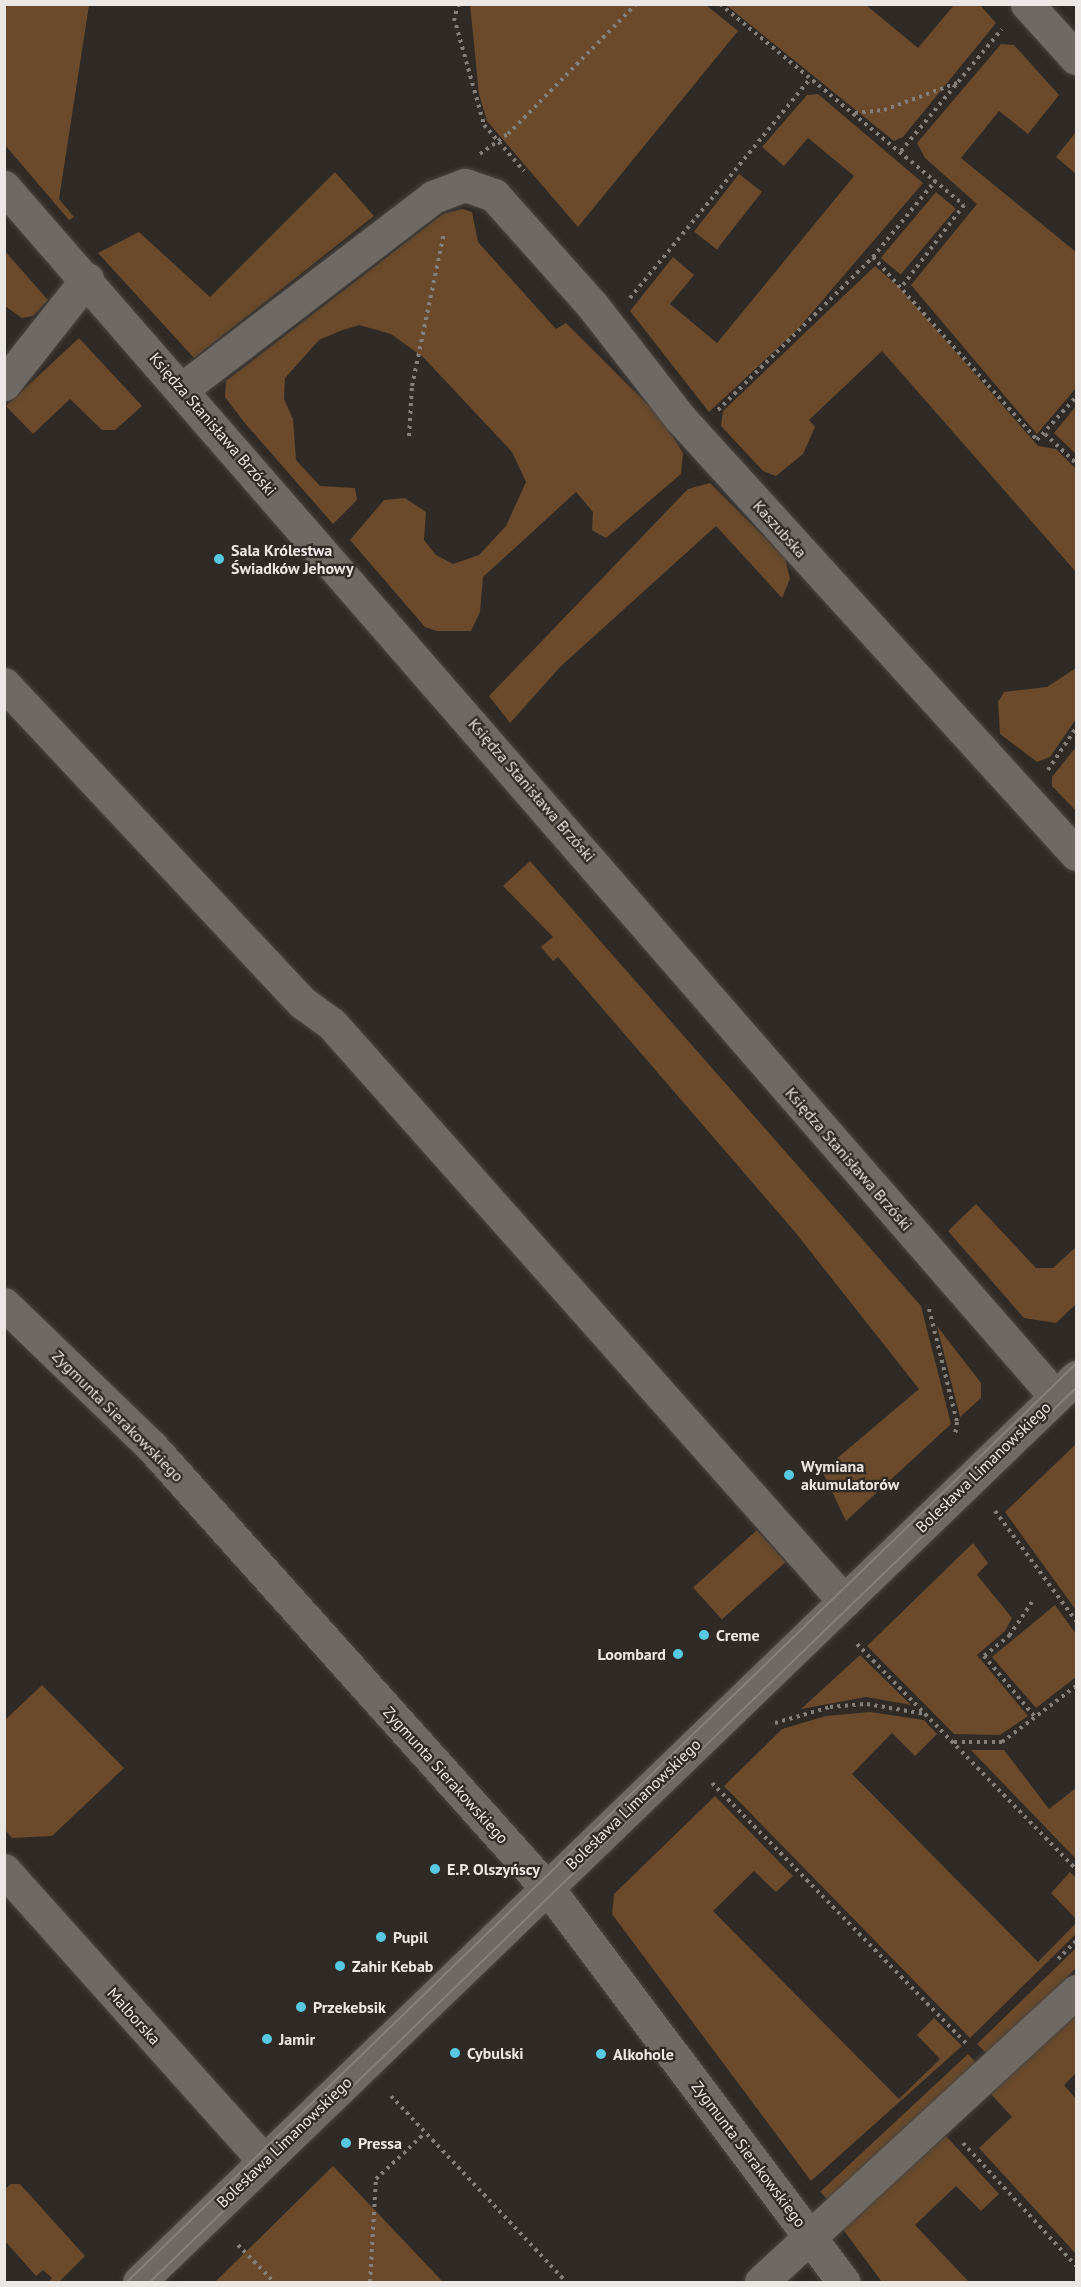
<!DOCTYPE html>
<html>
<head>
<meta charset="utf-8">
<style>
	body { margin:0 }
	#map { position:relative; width:1081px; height:2287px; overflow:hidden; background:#2f2a25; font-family:"PT Sans",sans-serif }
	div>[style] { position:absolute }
	.green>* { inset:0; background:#6a4a2a; transform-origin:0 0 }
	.path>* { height:4px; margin-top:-2px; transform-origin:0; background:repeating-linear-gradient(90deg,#837f7b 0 3px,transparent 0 7.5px) }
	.roads { filter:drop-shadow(0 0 2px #4a4541) drop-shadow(0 0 2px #4a4541) }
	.minor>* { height:33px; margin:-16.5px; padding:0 16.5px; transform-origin:16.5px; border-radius:16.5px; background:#6f6963 }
	.tram>* { height:1.5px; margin:-0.75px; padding:0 0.75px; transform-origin:0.75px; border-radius:0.75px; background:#86817d }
	.dots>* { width:16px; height:16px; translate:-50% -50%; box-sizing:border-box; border:3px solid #2f2a25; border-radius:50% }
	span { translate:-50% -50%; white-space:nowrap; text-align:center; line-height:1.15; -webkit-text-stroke:4.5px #2f2a25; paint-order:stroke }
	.street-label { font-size:16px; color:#ebe7e4 }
	.poi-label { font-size:16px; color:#ebe7e4; font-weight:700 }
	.left { translate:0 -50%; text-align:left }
	.right { translate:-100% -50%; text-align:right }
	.frame { position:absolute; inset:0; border:6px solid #ebe7e4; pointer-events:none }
</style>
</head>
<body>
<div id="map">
	<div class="green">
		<i style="clip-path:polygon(470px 4px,706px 5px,738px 31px,578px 227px,487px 121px,479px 94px)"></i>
		<i style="clip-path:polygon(4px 5px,89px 5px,59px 199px,74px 217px,69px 220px,5px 145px)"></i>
		<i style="clip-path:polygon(726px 5px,866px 5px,918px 48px,954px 5px,980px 5px,996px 23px,903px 137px,894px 141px)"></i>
		<i style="clip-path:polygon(1001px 44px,1014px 45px,1059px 95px,1028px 134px,999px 111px,961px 158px,1076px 252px,1076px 388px,1037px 434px,911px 285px,977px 204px,925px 158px,917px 143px)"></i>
		<i style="clip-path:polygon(818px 94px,923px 183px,797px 330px,709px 412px,630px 311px,673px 257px,694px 275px,670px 304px,717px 343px,854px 176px,808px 138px,784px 166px,762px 147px,807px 95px)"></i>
		<i style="clip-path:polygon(1076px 132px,1076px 174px,1056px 157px)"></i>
		<i style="clip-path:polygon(335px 172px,374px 216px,194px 358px,98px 253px,139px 232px,210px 297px)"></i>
		<i style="left:739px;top:174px;width:29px;height:73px;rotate:38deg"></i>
		<i style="left:936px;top:192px;width:26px;height:86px;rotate:40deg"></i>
		<i style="clip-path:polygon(462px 209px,472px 212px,478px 242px,556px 329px,566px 323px,661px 418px,683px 453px,681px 474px,606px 538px,592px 530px,593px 512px,576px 492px,483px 577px,480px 612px,471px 631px,437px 631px,425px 627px,350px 540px,384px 500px,405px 498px,426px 512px,424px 540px,436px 555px,453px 564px,479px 555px,506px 526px,526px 482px,512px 452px,424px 358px,391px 334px,359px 325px,340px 331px,319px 340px,285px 378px,284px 399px,293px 419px,296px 460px,320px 486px,355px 488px,357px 500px,333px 524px,244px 422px,225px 397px,226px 381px,443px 214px)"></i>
		<i style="clip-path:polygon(4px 250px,48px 300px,33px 316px,22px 318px,5px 306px)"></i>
		<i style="clip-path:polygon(875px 266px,899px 287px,1038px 446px,1056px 449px,1076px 469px,1076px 572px,882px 351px,809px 420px,815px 427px,803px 454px,776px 476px,763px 471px,721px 426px,723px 411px)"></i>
		<i style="clip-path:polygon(79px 338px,142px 406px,115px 430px,102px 430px,70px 399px,33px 434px,6px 406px)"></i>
		<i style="clip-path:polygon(1076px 406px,1076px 454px,1054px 433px)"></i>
		<i style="clip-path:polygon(710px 483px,785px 558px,790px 579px,782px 598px,716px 526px,560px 667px,510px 723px,489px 696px,688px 489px)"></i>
		<i style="clip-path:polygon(1076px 668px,1076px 719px,1050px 757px,1037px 762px,1000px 734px,998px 702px,1004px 692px,1047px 687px)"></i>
		<i style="clip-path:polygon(1076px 747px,1076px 811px,1052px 786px,1052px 777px)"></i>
		<i style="clip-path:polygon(530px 861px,921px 1306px,951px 1424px,846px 1521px,822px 1471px,919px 1389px,795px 1232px,558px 957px,553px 961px,541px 947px,553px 937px,503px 886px)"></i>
		<i style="clip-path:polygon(976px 1204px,1036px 1268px,1053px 1268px,1076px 1247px,1076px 1304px,1056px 1323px,1024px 1318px,948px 1231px)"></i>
		<i style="clip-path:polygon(937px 1326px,981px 1383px,981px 1398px,960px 1417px)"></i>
		<i style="clip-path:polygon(1076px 1444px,1076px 1610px,1005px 1512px)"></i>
		<i style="left:757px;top:1530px;width:43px;height:86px;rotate:48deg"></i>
		<i style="clip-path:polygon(973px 1543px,988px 1563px,977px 1575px,1012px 1618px,1005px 1631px,977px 1655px,1028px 1716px,1000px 1735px,954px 1734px,867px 1646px)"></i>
		<i style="clip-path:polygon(1055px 1605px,1076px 1634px,1076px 1677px,1036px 1708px,992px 1657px)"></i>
		<i style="clip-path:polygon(860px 1655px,911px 1705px,866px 1697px,801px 1709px)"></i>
		<i style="clip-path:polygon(42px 1685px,124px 1768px,52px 1836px,12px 1838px,5px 1830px,5px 1720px)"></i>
		<i style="clip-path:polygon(870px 1712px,924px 1720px,937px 1734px,915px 1756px,892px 1733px,852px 1774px,1038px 1962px,1076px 1923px,1076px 1934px,970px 2038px,724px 1786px,782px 1729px,826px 1716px)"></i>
		<i style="clip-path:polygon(971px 1750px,1004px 1750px,1049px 1809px,1076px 1788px,1076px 1859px)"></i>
		<i style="clip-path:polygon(715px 1796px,793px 1876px,776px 1892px,754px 1871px,713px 1911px,899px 2099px,940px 2059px,917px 2035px,934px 2018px,962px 2046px,811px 2181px,612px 1914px,614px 1894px)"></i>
		<i style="clip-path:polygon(1070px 1872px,1076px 1878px,1076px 1919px,1051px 1893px)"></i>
		<i style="clip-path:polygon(1076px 1948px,1076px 1968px,988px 2055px,977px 2044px)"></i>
		<i style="clip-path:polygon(1076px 2014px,1076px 2073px,1064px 2085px,1076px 2099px,1076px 2254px,979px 2148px,1012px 2117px,991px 2094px)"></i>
		<i style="left:968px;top:2054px;width:16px;height:202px;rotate:47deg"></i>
		<i style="clip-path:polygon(946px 2136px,999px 2194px,981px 2211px,956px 2186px,915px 2225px,969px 2282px,882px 2282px,842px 2228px)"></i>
		<i style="clip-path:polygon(333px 2166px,443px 2282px,215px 2282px)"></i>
		<i style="clip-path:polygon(11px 2184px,20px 2184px,85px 2256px,59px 2282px,49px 2282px,52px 2278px,43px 2270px,36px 2276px,5px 2241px,5px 2189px)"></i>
	</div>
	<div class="path">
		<i style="left:459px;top:4px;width:15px;rotate:110deg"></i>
		<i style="left:454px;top:18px;width:111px;rotate:74.3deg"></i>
		<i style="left:484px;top:125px;width:61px;rotate:49deg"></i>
		<i style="left:720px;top:4px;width:316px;rotate:39.5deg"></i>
		<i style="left:964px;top:205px;width:101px;rotate:127.3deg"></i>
		<i style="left:855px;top:113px;width:29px;rotate:-6deg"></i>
		<i style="left:884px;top:110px;width:78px;rotate:-20.3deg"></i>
		<i style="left:901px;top:151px;width:158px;rotate:-50.4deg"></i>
		<i style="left:480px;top:154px;width:34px;rotate:-36deg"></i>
		<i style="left:508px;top:134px;width:182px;rotate:-45.4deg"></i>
		<i style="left:873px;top:257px;width:246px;rotate:48.1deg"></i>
		<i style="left:1037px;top:440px;width:58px;rotate:-47.8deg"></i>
		<i style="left:630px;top:298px;width:285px;rotate:-50.6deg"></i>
		<i style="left:718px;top:410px;width:218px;rotate:-44.6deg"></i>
		<i style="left:873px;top:257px;width:99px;rotate:-50.7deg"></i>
		<i style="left:1045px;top:434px;width:42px;rotate:43.1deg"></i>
		<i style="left:409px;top:436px;width:50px;rotate:-86.6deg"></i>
		<i style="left:412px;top:386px;width:156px;rotate:-78.2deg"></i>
		<i style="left:1048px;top:770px;width:50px;rotate:-56.3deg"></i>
		<i style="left:929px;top:1309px;width:116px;rotate:76.1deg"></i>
		<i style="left:957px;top:1422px;width:12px;rotate:99deg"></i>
		<i style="left:995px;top:1511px;width:137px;rotate:53.6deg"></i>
		<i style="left:1032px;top:1602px;width:40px;rotate:124deg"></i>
		<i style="left:1010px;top:1635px;width:33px;rotate:141deg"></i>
		<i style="left:984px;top:1656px;width:80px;rotate:50.1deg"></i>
		<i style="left:857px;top:1644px;width:314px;rotate:45.8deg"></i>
		<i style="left:775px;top:1723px;width:57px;rotate:-16.2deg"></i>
		<i style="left:830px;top:1707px;width:37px;rotate:-5deg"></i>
		<i style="left:867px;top:1704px;width:59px;rotate:9.8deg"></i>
		<i style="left:954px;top:1742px;width:48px"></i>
		<i style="left:1002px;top:1742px;width:93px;rotate:-37.1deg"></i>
		<i style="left:712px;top:1783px;width:365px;rotate:45.7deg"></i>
		<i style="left:1058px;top:1959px;width:25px;rotate:-45deg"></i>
		<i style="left:391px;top:2096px;width:255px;rotate:46.7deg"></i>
		<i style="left:963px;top:2143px;width:167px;rotate:47.4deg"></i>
		<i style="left:238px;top:2245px;width:52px;rotate:45.8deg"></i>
		<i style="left:370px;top:2282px;width:103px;rotate:-86.7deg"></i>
		<i style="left:376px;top:2179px;width:67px;rotate:-43.2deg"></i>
	</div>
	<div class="roads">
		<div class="minor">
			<i style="left:1027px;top:4px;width:73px;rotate:47.8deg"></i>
			<i style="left:4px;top:187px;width:1603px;rotate:49deg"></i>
			<i style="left:4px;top:384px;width:134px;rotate:-51.7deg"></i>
			<i style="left:182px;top:389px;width:316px;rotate:-37.4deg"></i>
			<i style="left:433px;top:197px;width:34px;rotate:-21deg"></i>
			<i style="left:465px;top:185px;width:31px;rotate:19deg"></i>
			<i style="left:494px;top:195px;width:147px;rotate:48.3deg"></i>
			<i style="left:592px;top:305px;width:143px;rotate:52.1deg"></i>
			<i style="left:680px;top:418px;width:589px;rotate:47.75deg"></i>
			<i style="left:4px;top:684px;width:437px;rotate:46.9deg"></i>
			<i style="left:303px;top:1003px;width:34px;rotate:36deg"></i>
			<i style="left:331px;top:1023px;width:773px;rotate:48.41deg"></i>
			<i style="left:4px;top:1304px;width:206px;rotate:44deg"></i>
			<i style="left:152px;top:1447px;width:601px;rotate:48.17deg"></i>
			<i style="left:553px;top:1895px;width:484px;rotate:53.1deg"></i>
			<i style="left:4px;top:1870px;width:390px;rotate:48.2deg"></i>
			<i style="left:139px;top:2282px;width:1303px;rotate:-44deg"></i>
			<i style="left:761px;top:2282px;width:429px;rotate:-42.7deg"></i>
		</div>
	</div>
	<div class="tram">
		<i style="left:127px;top:2282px;width:1320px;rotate:-44.05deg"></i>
		<i style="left:150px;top:2282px;width:1287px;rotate:-43.99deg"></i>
	</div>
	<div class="dots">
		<i style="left:219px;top:559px;background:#57c9e2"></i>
		<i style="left:789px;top:1475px;background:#57c9e2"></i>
		<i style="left:704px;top:1635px;background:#57c9e2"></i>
		<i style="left:678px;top:1654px;background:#57c9e2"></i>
		<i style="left:435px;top:1869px;background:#57c9e2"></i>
		<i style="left:381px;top:1937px;background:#57c9e2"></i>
		<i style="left:340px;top:1966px;background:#57c9e2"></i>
		<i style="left:301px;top:2007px;background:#57c9e2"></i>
		<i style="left:267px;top:2039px;background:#57c9e2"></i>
		<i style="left:455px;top:2053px;background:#57c9e2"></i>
		<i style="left:601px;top:2054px;background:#57c9e2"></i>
		<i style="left:346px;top:2143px;background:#57c9e2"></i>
	</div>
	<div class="street-label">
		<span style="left:213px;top:424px;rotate:49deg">Księdza Stanisława Brzóski</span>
		<span style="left:780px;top:529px;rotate:48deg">Kaszubska</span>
		<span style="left:532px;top:790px;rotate:49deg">Księdza Stanisława Brzóski</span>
		<span style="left:849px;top:1159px;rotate:49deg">Księdza Stanisława Brzóski</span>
		<span style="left:118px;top:1416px;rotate:45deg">Zygmunta Sierakowskiego</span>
		<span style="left:983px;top:1467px;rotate:-44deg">Bolesława Limanowskiego</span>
		<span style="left:446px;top:1775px;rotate:48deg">Zygmunta Sierakowskiego</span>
		<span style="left:633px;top:1804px;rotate:-44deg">Bolesława Limanowskiego</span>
		<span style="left:134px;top:2016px;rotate:48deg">Malborska</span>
		<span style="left:284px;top:2142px;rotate:-44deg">Bolesława Limanowskiego</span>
		<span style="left:749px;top:2154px;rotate:53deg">Zygmunta Sierakowskiego</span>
	</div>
	<div class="poi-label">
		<span class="left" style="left:231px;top:559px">Sala Królestwa<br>Świadków Jehowy</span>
		<span class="left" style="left:801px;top:1475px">Wymiana<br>akumulatorów</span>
		<span class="left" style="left:716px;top:1635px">Creme</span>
		<span class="right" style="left:666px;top:1654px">Loombard</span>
		<span class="left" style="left:447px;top:1869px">E.P. Olszyńscy</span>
		<span class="left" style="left:393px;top:1937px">Pupil</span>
		<span class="left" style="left:352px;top:1966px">Zahir Kebab</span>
		<span class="left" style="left:313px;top:2007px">Przekebsik</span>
		<span class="left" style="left:279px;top:2039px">Jamir</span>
		<span class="left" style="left:467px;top:2053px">Cybulski</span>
		<span class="left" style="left:613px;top:2054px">Alkohole</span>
		<span class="left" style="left:358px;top:2143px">Pressa</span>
	</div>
	<div class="frame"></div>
</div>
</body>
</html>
